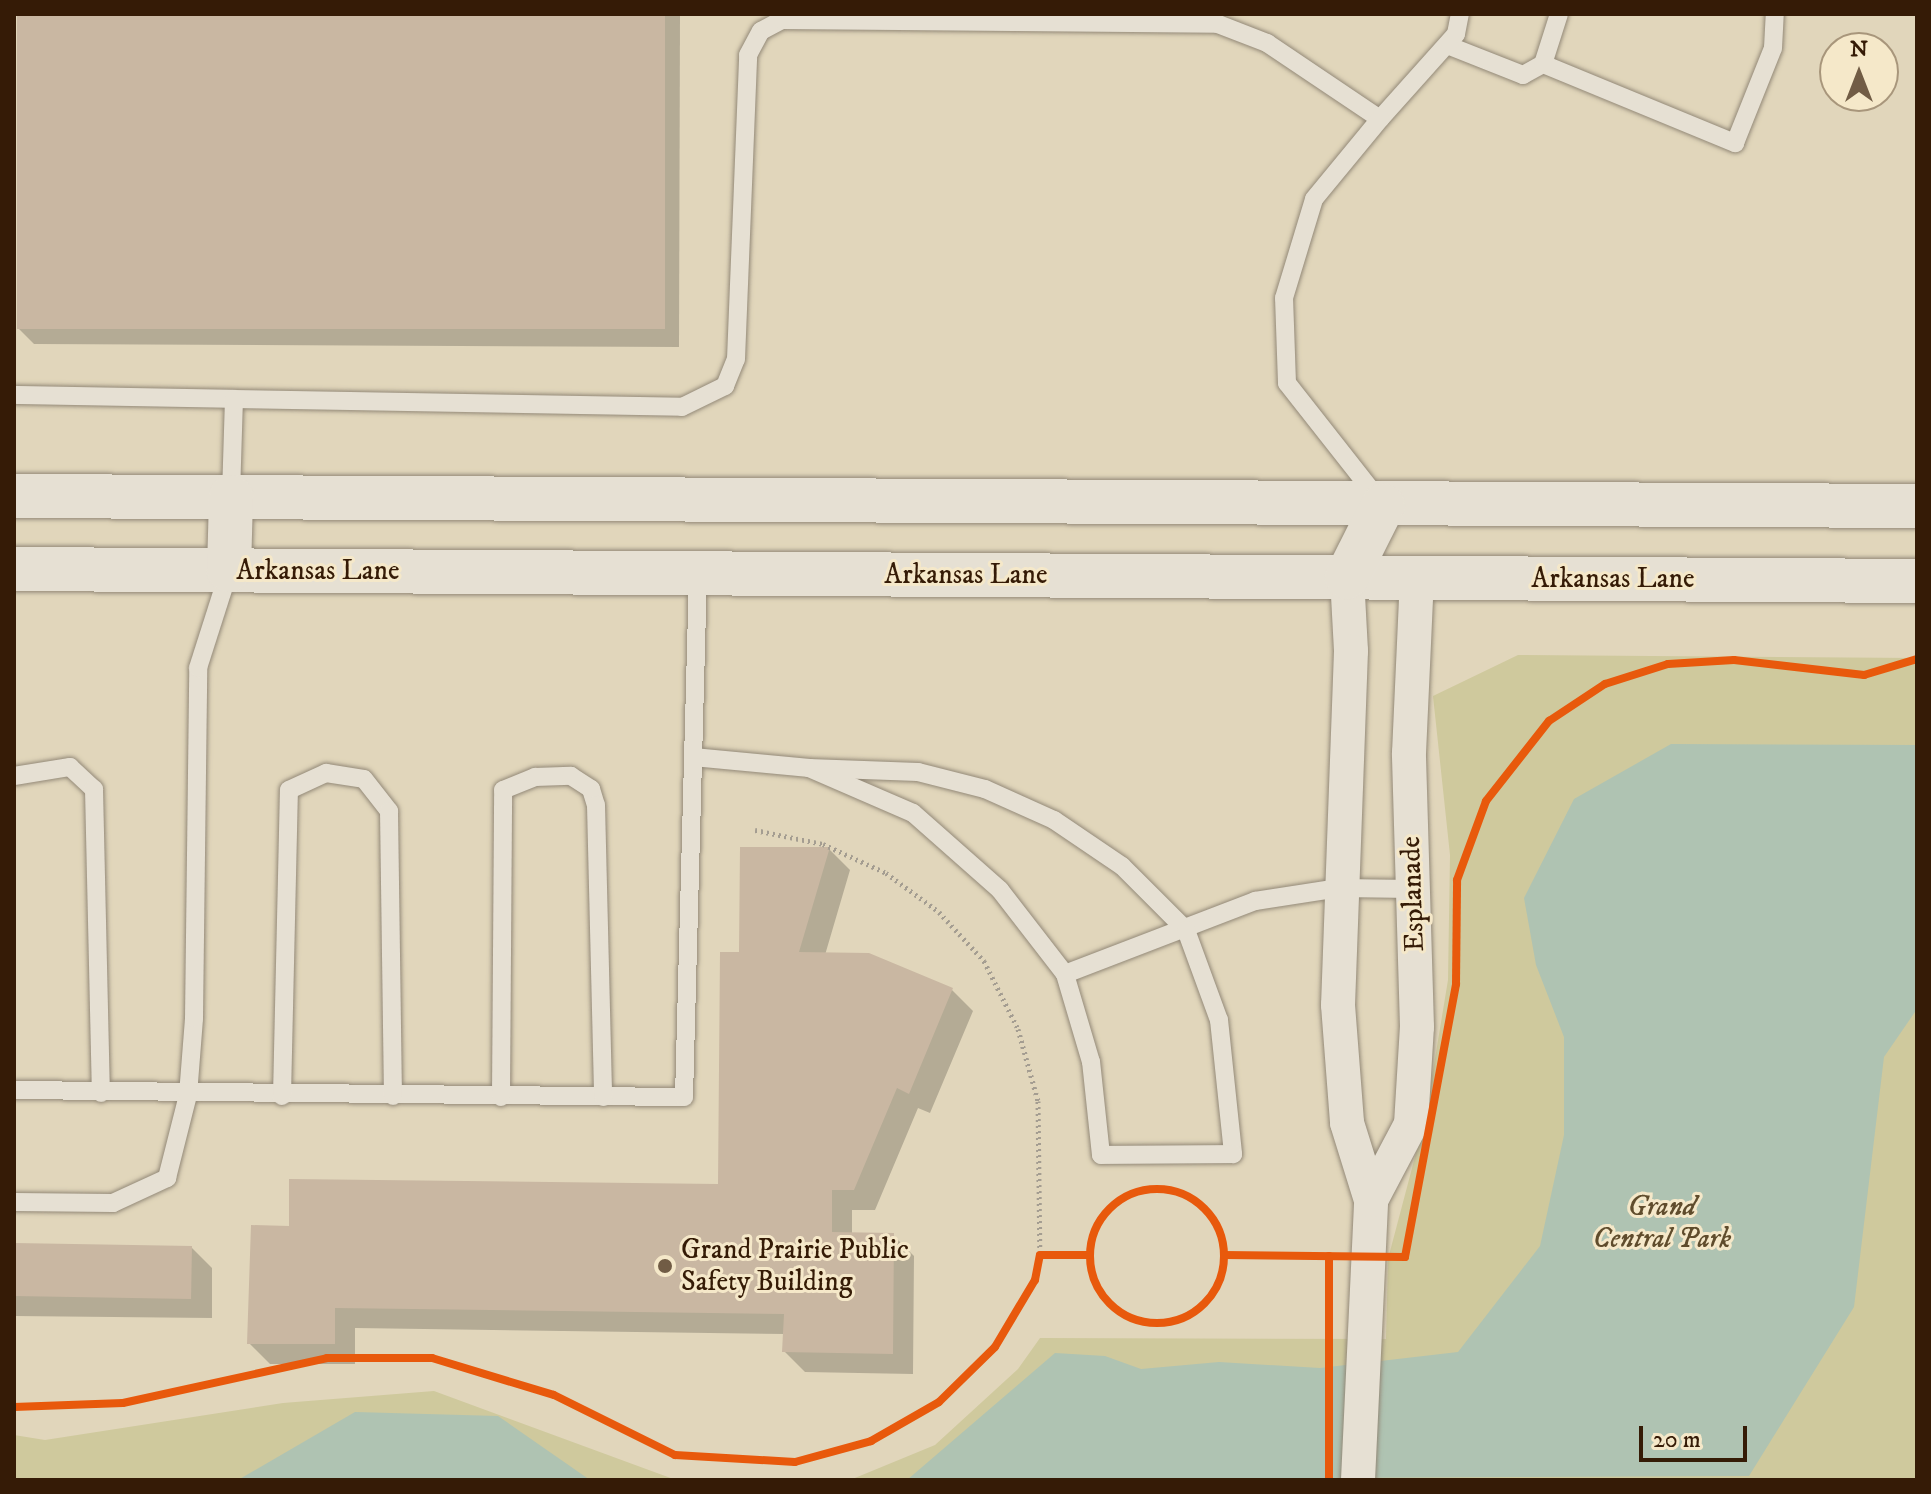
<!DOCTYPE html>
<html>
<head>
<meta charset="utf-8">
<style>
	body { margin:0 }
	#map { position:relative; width:1931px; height:1494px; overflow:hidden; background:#e1d6bb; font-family:"IM FELL DW Pica",serif }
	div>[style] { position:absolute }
	.green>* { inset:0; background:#cfc99d }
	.water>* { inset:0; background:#afc3b2 }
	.shadow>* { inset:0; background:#0003 }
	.building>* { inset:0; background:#c9b7a2; transform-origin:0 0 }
	.path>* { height:5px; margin-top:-2.5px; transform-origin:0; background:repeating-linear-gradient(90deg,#a49d91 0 2px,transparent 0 6px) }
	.roads { filter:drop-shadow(0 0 2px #938978) drop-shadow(0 0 2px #938978) }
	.lane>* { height:18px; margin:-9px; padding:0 9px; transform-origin:9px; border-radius:9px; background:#e6e0d3 }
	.street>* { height:34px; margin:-17px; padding:0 17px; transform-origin:17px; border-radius:17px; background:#e6e0d3 }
	.secondary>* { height:44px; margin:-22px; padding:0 22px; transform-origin:22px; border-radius:22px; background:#e6e0d3 }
	.cycleway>* { height:8px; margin:-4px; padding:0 4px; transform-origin:4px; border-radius:4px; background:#e8590c }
	.cycleway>.ring { margin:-4px; padding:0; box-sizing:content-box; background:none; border:8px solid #e8590c; border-radius:50% }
	.dots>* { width:22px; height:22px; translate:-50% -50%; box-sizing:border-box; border:4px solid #f5e8c9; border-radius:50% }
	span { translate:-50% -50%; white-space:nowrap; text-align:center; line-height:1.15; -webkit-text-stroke:6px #f5e8c9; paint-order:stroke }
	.street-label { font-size:28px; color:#351b06 }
	.park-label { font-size:28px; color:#5f4c2c; font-style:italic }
	.poi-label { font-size:28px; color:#351b06 }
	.left { translate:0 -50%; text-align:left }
	.frame { position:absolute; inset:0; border:16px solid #351b06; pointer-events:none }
	.north { position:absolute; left:1819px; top:32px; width:80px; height:80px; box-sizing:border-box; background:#f5e8c9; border:2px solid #a8967b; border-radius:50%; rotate:0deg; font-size:22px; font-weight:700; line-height:32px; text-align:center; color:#351b06 }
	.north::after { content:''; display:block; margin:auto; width:28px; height:36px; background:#715c45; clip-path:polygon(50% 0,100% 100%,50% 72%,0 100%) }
	.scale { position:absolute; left:1639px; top:1426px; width:108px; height:36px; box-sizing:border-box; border:4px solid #351b06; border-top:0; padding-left:10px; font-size:24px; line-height:28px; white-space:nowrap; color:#351b06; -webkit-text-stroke:6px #f5e8c9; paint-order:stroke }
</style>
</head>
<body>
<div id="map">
	<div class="green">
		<i style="clip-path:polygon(1518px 655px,1917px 658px,1917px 1480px,850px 1480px,935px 1445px,1018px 1369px,1040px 1338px,1386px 1339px,1388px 1259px,1425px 1119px,1448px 980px,1450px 855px,1433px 696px)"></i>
		<i style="clip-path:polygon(434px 1391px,676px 1480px,14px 1480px,14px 1435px,45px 1440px,283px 1403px)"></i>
	</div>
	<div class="water">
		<i style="clip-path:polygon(1671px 744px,1917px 745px,1917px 1009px,1884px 1057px,1854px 1307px,1749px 1476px,907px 1480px,1055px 1353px,1105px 1356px,1141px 1369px,1219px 1362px,1320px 1368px,1458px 1352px,1540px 1246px,1564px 1135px,1564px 1037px,1536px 965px,1524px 898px,1574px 799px)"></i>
		<i style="clip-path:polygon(355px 1412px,498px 1416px,590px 1480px,238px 1480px)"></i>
	</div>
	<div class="shadow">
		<i style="clip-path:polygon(19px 14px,680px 14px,679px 347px,34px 344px,18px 328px)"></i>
		<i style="clip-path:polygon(742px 849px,829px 849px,850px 870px,825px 955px,952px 990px,973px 1011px,930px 1113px,918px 1108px,875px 1210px,852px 1210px,852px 1234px,893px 1235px,914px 1256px,913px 1374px,805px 1372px,784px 1351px,785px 1334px,355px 1328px,355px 1364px,270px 1364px,249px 1343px,291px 1228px,720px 1186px,741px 954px)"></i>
		<i style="clip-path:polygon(14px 1245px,191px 1247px,212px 1268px,212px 1318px,14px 1316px)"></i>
	</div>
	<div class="building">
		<i style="left:17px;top:14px;width:648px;height:315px"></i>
		<i style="clip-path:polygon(740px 847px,830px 847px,799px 952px,869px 953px,953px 988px,909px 1094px,897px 1088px,854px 1190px,832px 1190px,832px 1232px,894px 1233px,893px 1354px,782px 1352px,784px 1314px,335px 1308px,335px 1344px,247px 1344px,251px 1225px,289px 1226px,289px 1179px,718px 1184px,720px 952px,739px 952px)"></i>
		<i style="left:14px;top:1243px;width:178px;height:53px;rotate:1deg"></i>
	</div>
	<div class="path">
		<i style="left:755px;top:830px;width:69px;rotate:11.6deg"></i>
		<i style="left:823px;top:844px;width:69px;rotate:24.7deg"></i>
		<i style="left:886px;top:873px;width:66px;rotate:36.3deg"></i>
		<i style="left:939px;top:912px;width:67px;rotate:47.4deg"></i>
		<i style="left:984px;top:961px;width:76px;rotate:63.4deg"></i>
		<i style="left:1018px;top:1029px;width:75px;rotate:74.5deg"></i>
		<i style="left:1038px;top:1101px;width:154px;rotate:89.3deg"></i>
	</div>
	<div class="roads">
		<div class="lane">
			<i style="left:1447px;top:45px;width:82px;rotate:21.5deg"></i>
			<i style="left:1523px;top:75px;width:23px;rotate:-29deg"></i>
			<i style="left:1543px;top:64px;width:52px;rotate:-72.3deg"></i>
			<i style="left:1543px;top:64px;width:208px;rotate:22.4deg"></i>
			<i style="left:1735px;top:143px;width:102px;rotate:-68.2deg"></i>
			<i style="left:1773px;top:48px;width:34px;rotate:-87deg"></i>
			<i style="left:14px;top:395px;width:220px;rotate:1deg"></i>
			<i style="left:234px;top:399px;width:98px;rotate:91.8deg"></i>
			<i style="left:234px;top:399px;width:448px;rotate:1deg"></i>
			<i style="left:682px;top:407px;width:48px;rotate:-26deg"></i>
			<i style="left:725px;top:386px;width:29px;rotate:-68deg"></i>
			<i style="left:736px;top:359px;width:304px;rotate:-87.7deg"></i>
			<i style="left:748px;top:55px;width:27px;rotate:-62deg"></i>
			<i style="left:761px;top:31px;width:24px;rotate:-28deg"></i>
			<i style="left:782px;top:20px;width:436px;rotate:0.5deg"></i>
			<i style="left:1218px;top:24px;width:53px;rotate:21.2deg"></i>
			<i style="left:1267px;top:43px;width:136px;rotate:33.9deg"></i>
			<i style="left:1380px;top:119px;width:114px;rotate:-48.2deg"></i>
			<i style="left:1456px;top:34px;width:20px;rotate:-79deg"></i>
			<i style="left:1379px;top:500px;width:149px;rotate:-128.2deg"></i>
			<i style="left:1287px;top:383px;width:85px;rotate:-92deg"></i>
			<i style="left:1284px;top:298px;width:103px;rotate:-73.1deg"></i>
			<i style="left:1314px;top:199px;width:104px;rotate:-50.5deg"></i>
			<i style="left:693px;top:757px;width:117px;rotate:5.4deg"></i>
			<i style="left:809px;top:768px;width:113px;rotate:23.4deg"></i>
			<i style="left:913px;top:813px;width:116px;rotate:41.5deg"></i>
			<i style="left:1000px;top:890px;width:106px;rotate:52.3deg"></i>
			<i style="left:1065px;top:974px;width:204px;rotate:-21deg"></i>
			<i style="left:1255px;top:901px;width:85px;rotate:-8.8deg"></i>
			<i style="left:1339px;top:888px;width:74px;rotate:0.8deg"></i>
			<i style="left:809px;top:768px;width:109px;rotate:2.1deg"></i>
			<i style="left:918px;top:772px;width:69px;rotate:14.2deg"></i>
			<i style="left:985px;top:789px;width:76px;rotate:24.2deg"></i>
			<i style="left:1054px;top:820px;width:82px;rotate:34.1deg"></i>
			<i style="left:1122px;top:866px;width:91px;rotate:45deg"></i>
			<i style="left:1186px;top:930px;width:96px;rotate:69.9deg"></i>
			<i style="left:1219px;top:1020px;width:135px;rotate:84deg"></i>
			<i style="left:1233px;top:1154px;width:132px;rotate:179.6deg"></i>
			<i style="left:1101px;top:1155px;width:94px;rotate:-96.1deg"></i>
			<i style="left:1091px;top:1062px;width:92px;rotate:-106.5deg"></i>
			<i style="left:14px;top:776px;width:57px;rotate:-9.1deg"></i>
			<i style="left:70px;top:767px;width:33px;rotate:43deg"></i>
			<i style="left:94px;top:789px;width:304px;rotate:88.7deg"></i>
			<i style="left:14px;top:1090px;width:670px;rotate:0.6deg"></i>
			<i style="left:684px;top:1097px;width:524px;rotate:-88.47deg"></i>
			<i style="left:282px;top:1096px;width:306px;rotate:-88.7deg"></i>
			<i style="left:289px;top:790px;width:41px;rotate:-24.7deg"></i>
			<i style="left:326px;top:773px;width:38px;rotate:9deg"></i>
			<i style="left:364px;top:779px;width:41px;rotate:52deg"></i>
			<i style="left:389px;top:811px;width:285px;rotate:89.2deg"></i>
			<i style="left:501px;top:1097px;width:307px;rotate:-89.6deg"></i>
			<i style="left:503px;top:790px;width:35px;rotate:-22deg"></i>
			<i style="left:535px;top:777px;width:36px;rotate:-2deg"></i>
			<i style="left:571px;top:776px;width:24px;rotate:33deg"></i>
			<i style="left:591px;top:789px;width:17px;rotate:73deg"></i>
			<i style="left:596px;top:805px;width:292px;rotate:88.6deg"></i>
			<i style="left:14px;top:1202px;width:99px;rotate:0.6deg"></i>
			<i style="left:113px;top:1203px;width:60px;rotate:-24.8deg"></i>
			<i style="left:167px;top:1178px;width:86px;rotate:-75.8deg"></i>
			<i style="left:188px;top:1095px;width:77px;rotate:-85.5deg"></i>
			<i style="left:194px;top:1018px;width:350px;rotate:-89.3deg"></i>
			<i style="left:198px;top:668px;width:102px;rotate:-72.3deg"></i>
		</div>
		<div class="street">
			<i style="left:1347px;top:577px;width:74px;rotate:86.9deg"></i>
			<i style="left:1351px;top:651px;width:354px;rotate:92.1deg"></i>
			<i style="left:1338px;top:1005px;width:118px;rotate:85.6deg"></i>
			<i style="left:1347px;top:1123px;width:81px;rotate:72.7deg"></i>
			<i style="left:1358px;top:1480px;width:280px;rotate:-87.3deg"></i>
			<i style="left:1371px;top:1200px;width:86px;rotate:-62.2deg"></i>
			<i style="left:1411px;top:1124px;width:97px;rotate:-86.5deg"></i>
			<i style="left:1417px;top:1027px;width:274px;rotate:-91.7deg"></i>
			<i style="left:1409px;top:753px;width:175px;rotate:-87.4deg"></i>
		</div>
		<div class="secondary">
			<i style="left:14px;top:496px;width:1903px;rotate:0.3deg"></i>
			<i style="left:14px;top:569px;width:1903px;rotate:0.36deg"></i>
			<i style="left:229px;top:570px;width:73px;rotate:-88.4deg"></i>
			<i style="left:1347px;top:577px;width:80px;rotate:-63.4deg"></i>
		</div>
	</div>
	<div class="cycleway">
		<i class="ring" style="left:1090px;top:1189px;width:126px;height:126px"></i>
		<i style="left:1224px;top:1255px;width:181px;rotate:0.6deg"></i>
		<i style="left:1405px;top:1257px;width:278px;rotate:-79.4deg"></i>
		<i style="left:1456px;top:984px;width:104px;rotate:-89.4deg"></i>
		<i style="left:1457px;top:880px;width:84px;rotate:-69.8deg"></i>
		<i style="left:1486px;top:801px;width:102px;rotate:-51.8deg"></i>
		<i style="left:1549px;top:721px;width:67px;rotate:-33.5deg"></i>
		<i style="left:1605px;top:684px;width:66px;rotate:-17.6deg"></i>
		<i style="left:1668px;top:664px;width:66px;rotate:-3.5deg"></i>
		<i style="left:1734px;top:660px;width:131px;rotate:6.6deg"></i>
		<i style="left:1864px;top:675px;width:55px;rotate:-16.8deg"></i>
		<i style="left:1329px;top:1256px;width:224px;rotate:90deg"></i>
		<i style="left:14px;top:1407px;width:109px;rotate:-2.1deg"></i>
		<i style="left:123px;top:1403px;width:209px;rotate:-12.4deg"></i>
		<i style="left:327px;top:1358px;width:105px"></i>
		<i style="left:432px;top:1358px;width:127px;rotate:16.9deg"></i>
		<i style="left:554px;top:1395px;width:135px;rotate:26.4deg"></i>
		<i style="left:675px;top:1455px;width:120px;rotate:3.3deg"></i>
		<i style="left:795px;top:1462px;width:79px;rotate:-15.4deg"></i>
		<i style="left:871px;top:1441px;width:78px;rotate:-29.8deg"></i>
		<i style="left:939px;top:1402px;width:78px;rotate:-44.5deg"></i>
		<i style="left:995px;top:1347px;width:78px;rotate:-59.2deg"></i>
		<i style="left:1035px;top:1280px;width:25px;rotate:-79deg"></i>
		<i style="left:1040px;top:1255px;width:49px"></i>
	</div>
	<div class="dots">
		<i style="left:665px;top:1266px;background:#715c45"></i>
	</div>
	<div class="street-label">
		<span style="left:318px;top:571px">Arkansas Lane</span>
		<span style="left:966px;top:575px">Arkansas Lane</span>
		<span style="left:1613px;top:579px">Arkansas Lane</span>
		<span style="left:1413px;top:894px;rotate:-92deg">Esplanade</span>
	</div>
	<div class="park-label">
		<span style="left:1662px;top:1223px">Grand<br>Central Park</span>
	</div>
	<div class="poi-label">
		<span class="left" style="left:681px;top:1266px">Grand Prairie Public<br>Safety Building</span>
	</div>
	<div class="frame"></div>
	<div class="north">N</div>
	<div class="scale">20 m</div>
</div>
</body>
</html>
